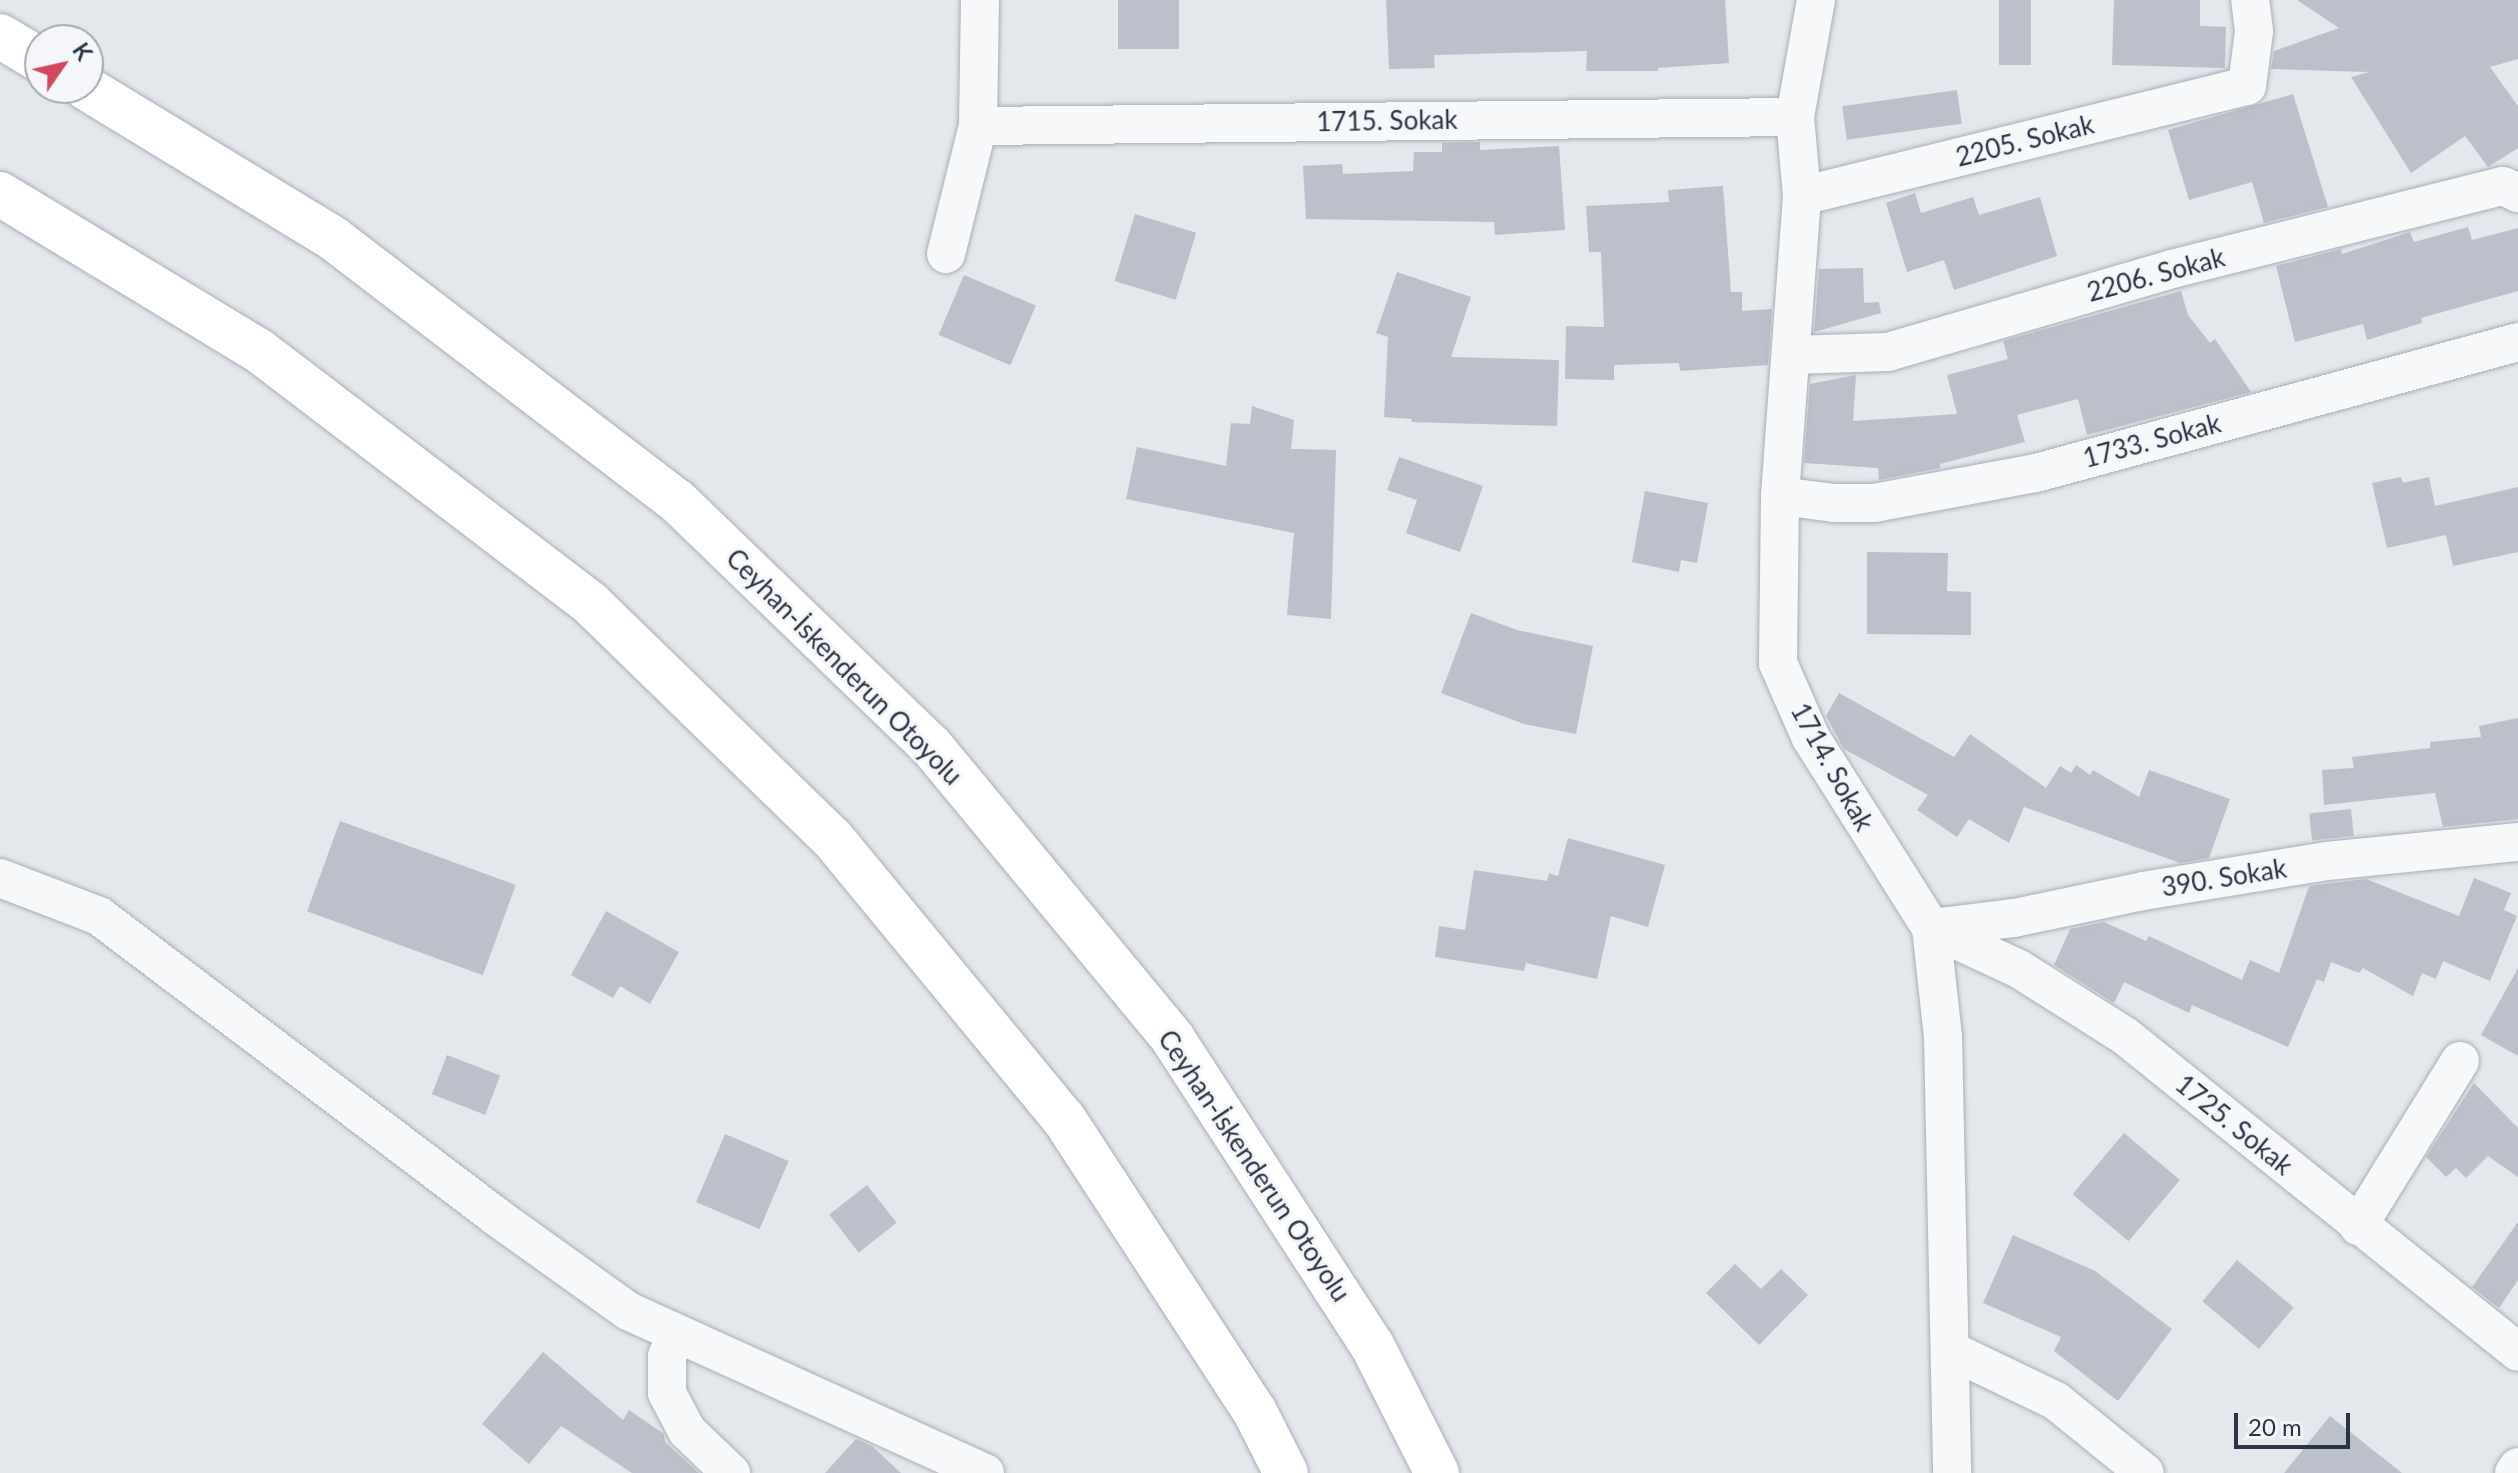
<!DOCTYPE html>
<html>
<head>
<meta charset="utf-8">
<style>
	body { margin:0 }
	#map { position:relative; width:2518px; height:1473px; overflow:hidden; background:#e4e7ec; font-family:Lato,sans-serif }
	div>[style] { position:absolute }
	.building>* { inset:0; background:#bbc0ca; transform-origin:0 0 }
	.roads { filter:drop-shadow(0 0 2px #a9aeb7) drop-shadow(0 0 2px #a9aeb7) }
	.street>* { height:38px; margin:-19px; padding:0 19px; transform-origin:19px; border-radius:19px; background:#f7f8fa }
	.highway>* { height:44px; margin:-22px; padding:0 22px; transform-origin:22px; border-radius:22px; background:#fff }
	span { translate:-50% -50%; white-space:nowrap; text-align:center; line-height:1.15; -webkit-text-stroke:6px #f4f6f9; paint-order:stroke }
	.street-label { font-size:26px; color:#2b3445 }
	.north { position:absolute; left:24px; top:24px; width:80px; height:80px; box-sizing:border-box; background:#f4f6f9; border:2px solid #a4a8b1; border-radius:50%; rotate:56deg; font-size:22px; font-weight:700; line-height:32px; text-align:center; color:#2b3445 }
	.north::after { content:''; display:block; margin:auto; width:28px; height:36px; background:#d1495b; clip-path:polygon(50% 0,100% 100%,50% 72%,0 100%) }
	.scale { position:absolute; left:2234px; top:1413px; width:116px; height:36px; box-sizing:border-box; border:4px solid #2b3445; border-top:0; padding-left:10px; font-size:24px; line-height:28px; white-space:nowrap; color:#2b3445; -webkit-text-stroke:6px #f4f6f9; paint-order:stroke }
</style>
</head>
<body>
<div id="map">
	<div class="building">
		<i style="left:1118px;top:0;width:61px;height:49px"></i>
		<i style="clip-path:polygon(1386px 0,1725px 0,1729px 63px,1658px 68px,1658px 71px,1586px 71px,1587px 51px,1434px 55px,1435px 68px,1389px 69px)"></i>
		<i style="left:1999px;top:0;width:32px;height:65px"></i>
		<i style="clip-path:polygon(2114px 0,2200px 0,2200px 26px,2226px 27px,2225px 68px,2112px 65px)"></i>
		<i style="clip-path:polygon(2297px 0,2518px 0,2518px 59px,2490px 67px,2518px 106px,2518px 148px,2488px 167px,2465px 136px,2411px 173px,2351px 77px,2369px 72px,2271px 69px,2274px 51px,2339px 28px)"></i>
		<i style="left:1957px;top:90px;width:34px;height:116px;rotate:82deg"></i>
		<i style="clip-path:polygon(2293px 94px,2328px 207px,2264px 223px,2252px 182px,2189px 200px,2168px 130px)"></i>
		<i style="clip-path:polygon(1480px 142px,1480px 150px,1559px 146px,1565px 230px,1495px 235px,1494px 222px,1306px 219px,1303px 166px,1342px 164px,1343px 174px,1413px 171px,1414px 152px,1442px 152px,1442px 143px)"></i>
		<i style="clip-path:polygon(1723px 186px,1731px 292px,1742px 292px,1742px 311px,1772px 309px,1768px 365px,1680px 371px,1679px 363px,1614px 365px,1614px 380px,1565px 379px,1566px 326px,1604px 327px,1601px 252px,1589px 252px,1586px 206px,1669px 202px,1668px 190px)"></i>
		<i style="clip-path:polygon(1915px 193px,1921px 213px,1973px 197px,1979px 215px,2040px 197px,2057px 256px,1954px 290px,1944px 260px,1907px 272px,1886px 203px)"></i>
		<i style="left:1135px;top:214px;width:64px;height:70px;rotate:17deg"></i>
		<i style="clip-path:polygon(2468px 227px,2472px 240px,2518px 228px,2518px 291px,2421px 318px,2422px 323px,2367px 340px,2363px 324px,2295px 342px,2276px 266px,2341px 249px,2342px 254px,2410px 232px,2414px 242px)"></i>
		<i style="clip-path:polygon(1863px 268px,1864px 303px,1879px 302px,1881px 313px,1814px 332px,1819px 269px)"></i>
		<i style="clip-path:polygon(1397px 272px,1471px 297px,1451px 357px,1559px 360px,1557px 426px,1411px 422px,1412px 419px,1384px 417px,1388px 337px,1376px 333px)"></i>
		<i style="left:964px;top:275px;width:78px;height:65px;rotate:23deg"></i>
		<i style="clip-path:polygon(2181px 291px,2188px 315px,2210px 343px,2215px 339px,2251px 392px,2087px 435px,2078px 399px,2017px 415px,2025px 442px,1940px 464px,1940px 468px,1879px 480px,1878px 468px,1804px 463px,1810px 384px,1856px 375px,1853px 421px,1957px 414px,1947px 375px,2008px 359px,2003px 341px)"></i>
		<i style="clip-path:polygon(1252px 406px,1294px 420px,1291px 449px,1336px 450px,1331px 619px,1287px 615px,1294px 533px,1126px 499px,1137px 447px,1226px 466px,1231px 423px,1250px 424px)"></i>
		<i style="clip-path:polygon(1399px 457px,1483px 486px,1460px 552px,1406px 533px,1417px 500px,1387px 490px)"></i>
		<i style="clip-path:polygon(2401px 477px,2403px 483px,2429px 477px,2435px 506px,2518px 487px,2518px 552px,2453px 566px,2446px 535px,2387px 548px,2372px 483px)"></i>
		<i style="clip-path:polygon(1645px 491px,1708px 503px,1697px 563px,1681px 560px,1679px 572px,1632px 562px)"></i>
		<i style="clip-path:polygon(1867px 552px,1948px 553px,1947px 591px,1971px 592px,1971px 635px,1867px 634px)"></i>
		<i style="clip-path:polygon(1471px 613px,1517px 630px,1593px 646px,1576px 734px,1524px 724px,1441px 693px)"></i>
		<i style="clip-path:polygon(1839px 693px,1954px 757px,1970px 734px,2046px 788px,2060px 766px,2071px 773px,2076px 765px,2090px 775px,2093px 770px,2139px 797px,2149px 770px,2230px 799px,2209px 858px,2180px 863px,2024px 807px,2009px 843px,1969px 819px,1957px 837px,1917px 810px,1928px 795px,1844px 749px,1826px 716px)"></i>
		<i style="clip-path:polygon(2518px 718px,2518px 819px,2443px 827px,2435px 793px,2324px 805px,2322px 770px,2354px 768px,2352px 757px,2430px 748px,2430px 742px,2481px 737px,2479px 726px)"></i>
		<i style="left:2351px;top:809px;width:27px;height:42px;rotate:84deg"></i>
		<i style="left:340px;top:821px;width:187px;height:96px;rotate:20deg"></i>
		<i style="clip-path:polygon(1568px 838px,1665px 865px,1648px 927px,1611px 916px,1597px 979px,1526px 963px,1524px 971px,1435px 957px,1439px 926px,1465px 930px,1474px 870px,1547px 881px,1549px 873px,1558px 876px)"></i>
		<i style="clip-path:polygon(2474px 878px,2511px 893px,2504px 910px,2517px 916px,2490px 981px,2443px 961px,2436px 979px,2422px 973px,2413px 996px,2363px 968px,2359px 973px,2331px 962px,2324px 982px,2317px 979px,2288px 1047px,2192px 1005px,2189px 1013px,2124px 982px,2114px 1003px,2054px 965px,2070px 929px,2104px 922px,2146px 941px,2149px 936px,2242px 980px,2250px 960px,2279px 973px,2309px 886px,2366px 879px,2459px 916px)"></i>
		<i style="clip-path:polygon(606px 911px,679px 952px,650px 1004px,620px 986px,613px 998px,571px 975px)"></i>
		<i style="clip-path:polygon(2518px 968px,2518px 1056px,2481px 1035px)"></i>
		<i style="left:447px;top:1055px;width:57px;height:42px;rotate:21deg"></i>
		<i style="clip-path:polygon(2474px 1083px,2518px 1128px,2518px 1177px,2488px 1156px,2466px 1178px,2456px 1168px,2446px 1177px,2426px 1157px)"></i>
		<i style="left:2124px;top:1133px;width:73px;height:80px;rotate:40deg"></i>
		<i style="left:725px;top:1134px;width:69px;height:74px;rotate:23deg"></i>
		<i style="left:867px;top:1185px;width:48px;height:48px;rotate:52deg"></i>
		<i style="clip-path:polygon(2518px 1222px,2518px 1280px,2499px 1308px,2472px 1287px)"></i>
		<i style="clip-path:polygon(2013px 1235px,2095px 1271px,2172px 1329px,2118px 1401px,2054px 1351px,2061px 1337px,1983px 1303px)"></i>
		<i style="left:2237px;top:1260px;width:74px;height:54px;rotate:40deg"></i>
		<i style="clip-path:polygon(1735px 1264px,1761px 1289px,1781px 1269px,1808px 1295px,1759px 1345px,1706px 1293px)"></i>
		<i style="clip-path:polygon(543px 1352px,623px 1420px,629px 1410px,664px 1434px,665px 1442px,699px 1473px,632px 1473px,561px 1426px,529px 1464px,482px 1424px)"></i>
		<i style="clip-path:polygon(2330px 1416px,2402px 1473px,2284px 1473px)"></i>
		<i style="clip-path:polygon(856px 1439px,872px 1446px,901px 1473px,825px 1473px)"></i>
	</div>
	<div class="roads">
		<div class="street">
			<i style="left:1816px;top:0;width:119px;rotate:100.2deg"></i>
			<i style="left:1795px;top:117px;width:79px;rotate:84.9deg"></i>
			<i style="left:1802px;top:196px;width:301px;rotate:94.2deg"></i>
			<i style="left:1780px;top:496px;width:167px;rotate:90.7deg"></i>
			<i style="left:1778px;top:663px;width:82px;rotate:66.3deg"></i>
			<i style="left:1811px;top:738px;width:225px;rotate:57.7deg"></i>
			<i style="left:1931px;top:928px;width:109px;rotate:83.7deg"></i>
			<i style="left:1943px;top:1036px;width:437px;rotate:88.8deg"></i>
			<i style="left:978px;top:126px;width:817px;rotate:-0.63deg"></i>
			<i style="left:1802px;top:196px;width:458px;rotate:-13.9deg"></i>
			<i style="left:2247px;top:86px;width:55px;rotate:-82.7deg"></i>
			<i style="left:2254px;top:31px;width:31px;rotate:-97deg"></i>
			<i style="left:946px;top:254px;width:132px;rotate:-76deg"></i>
			<i style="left:978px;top:126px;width:126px;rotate:-89.1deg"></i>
			<i style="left:1792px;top:355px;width:96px;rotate:-1.8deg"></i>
			<i style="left:1888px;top:352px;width:296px;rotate:-16.3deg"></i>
			<i style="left:2172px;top:269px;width:341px;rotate:-14.1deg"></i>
			<i style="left:2503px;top:186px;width:17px;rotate:25deg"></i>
			<i style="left:1780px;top:496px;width:55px;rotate:7.3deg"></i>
			<i style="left:1835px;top:503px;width:39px"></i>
			<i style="left:1874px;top:503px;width:165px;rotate:-10.5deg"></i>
			<i style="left:2036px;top:473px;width:499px;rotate:-15.2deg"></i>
			<i style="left:0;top:878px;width:106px;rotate:21deg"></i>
			<i style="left:99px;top:916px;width:495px;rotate:37.1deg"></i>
			<i style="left:494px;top:1215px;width:165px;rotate:35.6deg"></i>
			<i style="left:628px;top:1311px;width:392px;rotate:24.4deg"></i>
			<i style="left:1931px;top:928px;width:97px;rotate:25deg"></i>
			<i style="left:2019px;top:969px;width:125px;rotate:32.3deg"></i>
			<i style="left:2125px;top:1036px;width:504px;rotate:38.8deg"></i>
			<i style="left:1932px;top:928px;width:83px;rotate:-7deg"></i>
			<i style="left:2014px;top:918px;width:132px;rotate:-11.8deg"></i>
			<i style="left:2143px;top:891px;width:186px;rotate:-9.3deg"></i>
			<i style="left:2327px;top:861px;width:192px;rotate:-5.7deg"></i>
			<i style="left:2358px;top:1226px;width:194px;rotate:-58.3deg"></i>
			<i style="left:676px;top:1333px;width:25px;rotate:111deg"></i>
			<i style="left:667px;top:1356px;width:37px;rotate:90deg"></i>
			<i style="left:667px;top:1393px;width:43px;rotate:62.2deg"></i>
			<i style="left:687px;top:1431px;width:61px;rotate:43.7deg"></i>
			<i style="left:1950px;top:1350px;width:118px;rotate:25.7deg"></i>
			<i style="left:2056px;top:1401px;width:114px;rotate:39deg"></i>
			<i style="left:2514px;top:1473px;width:7px;rotate:-56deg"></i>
		</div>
		<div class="highway">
			<i style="left:0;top:36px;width:47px;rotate:31deg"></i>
			<i style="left:86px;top:88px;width:290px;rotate:31.3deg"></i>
			<i style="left:334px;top:239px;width:432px;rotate:37.4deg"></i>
			<i style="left:677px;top:501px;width:353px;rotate:44deg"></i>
			<i style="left:931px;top:746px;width:380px;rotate:50.4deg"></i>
			<i style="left:1173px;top:1039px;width:365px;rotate:57deg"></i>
			<i style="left:1372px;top:1345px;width:144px;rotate:63.1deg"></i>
			<i style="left:0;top:194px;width:301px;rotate:31.2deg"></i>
			<i style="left:258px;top:350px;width:417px;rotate:37.3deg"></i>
			<i style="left:590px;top:603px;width:337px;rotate:44.2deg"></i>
			<i style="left:832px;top:838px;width:364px;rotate:50.5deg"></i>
			<i style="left:1064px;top:1119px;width:350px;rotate:56.9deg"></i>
			<i style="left:1255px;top:1412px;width:68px;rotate:63.1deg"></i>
		</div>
	</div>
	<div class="street-label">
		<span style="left:1387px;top:121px;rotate:-1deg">1715. Sokak</span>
		<span style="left:2025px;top:141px;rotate:-14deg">2205. Sokak</span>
		<span style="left:2156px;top:275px;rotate:-15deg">2206. Sokak</span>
		<span style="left:2152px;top:441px;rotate:-15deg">1733. Sokak</span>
		<span style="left:844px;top:667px;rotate:45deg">Ceyhan-İskenderun Otoyolu</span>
		<span style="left:1832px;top:767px;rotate:61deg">1714. Sokak</span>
		<span style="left:2224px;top:878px;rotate:-9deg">390. Sokak</span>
		<span style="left:2234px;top:1125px;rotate:39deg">1725. Sokak</span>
		<span style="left:1254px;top:1166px;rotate:56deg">Ceyhan-İskenderun Otoyolu</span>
	</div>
	<div class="north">K</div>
	<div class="scale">20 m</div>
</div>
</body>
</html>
